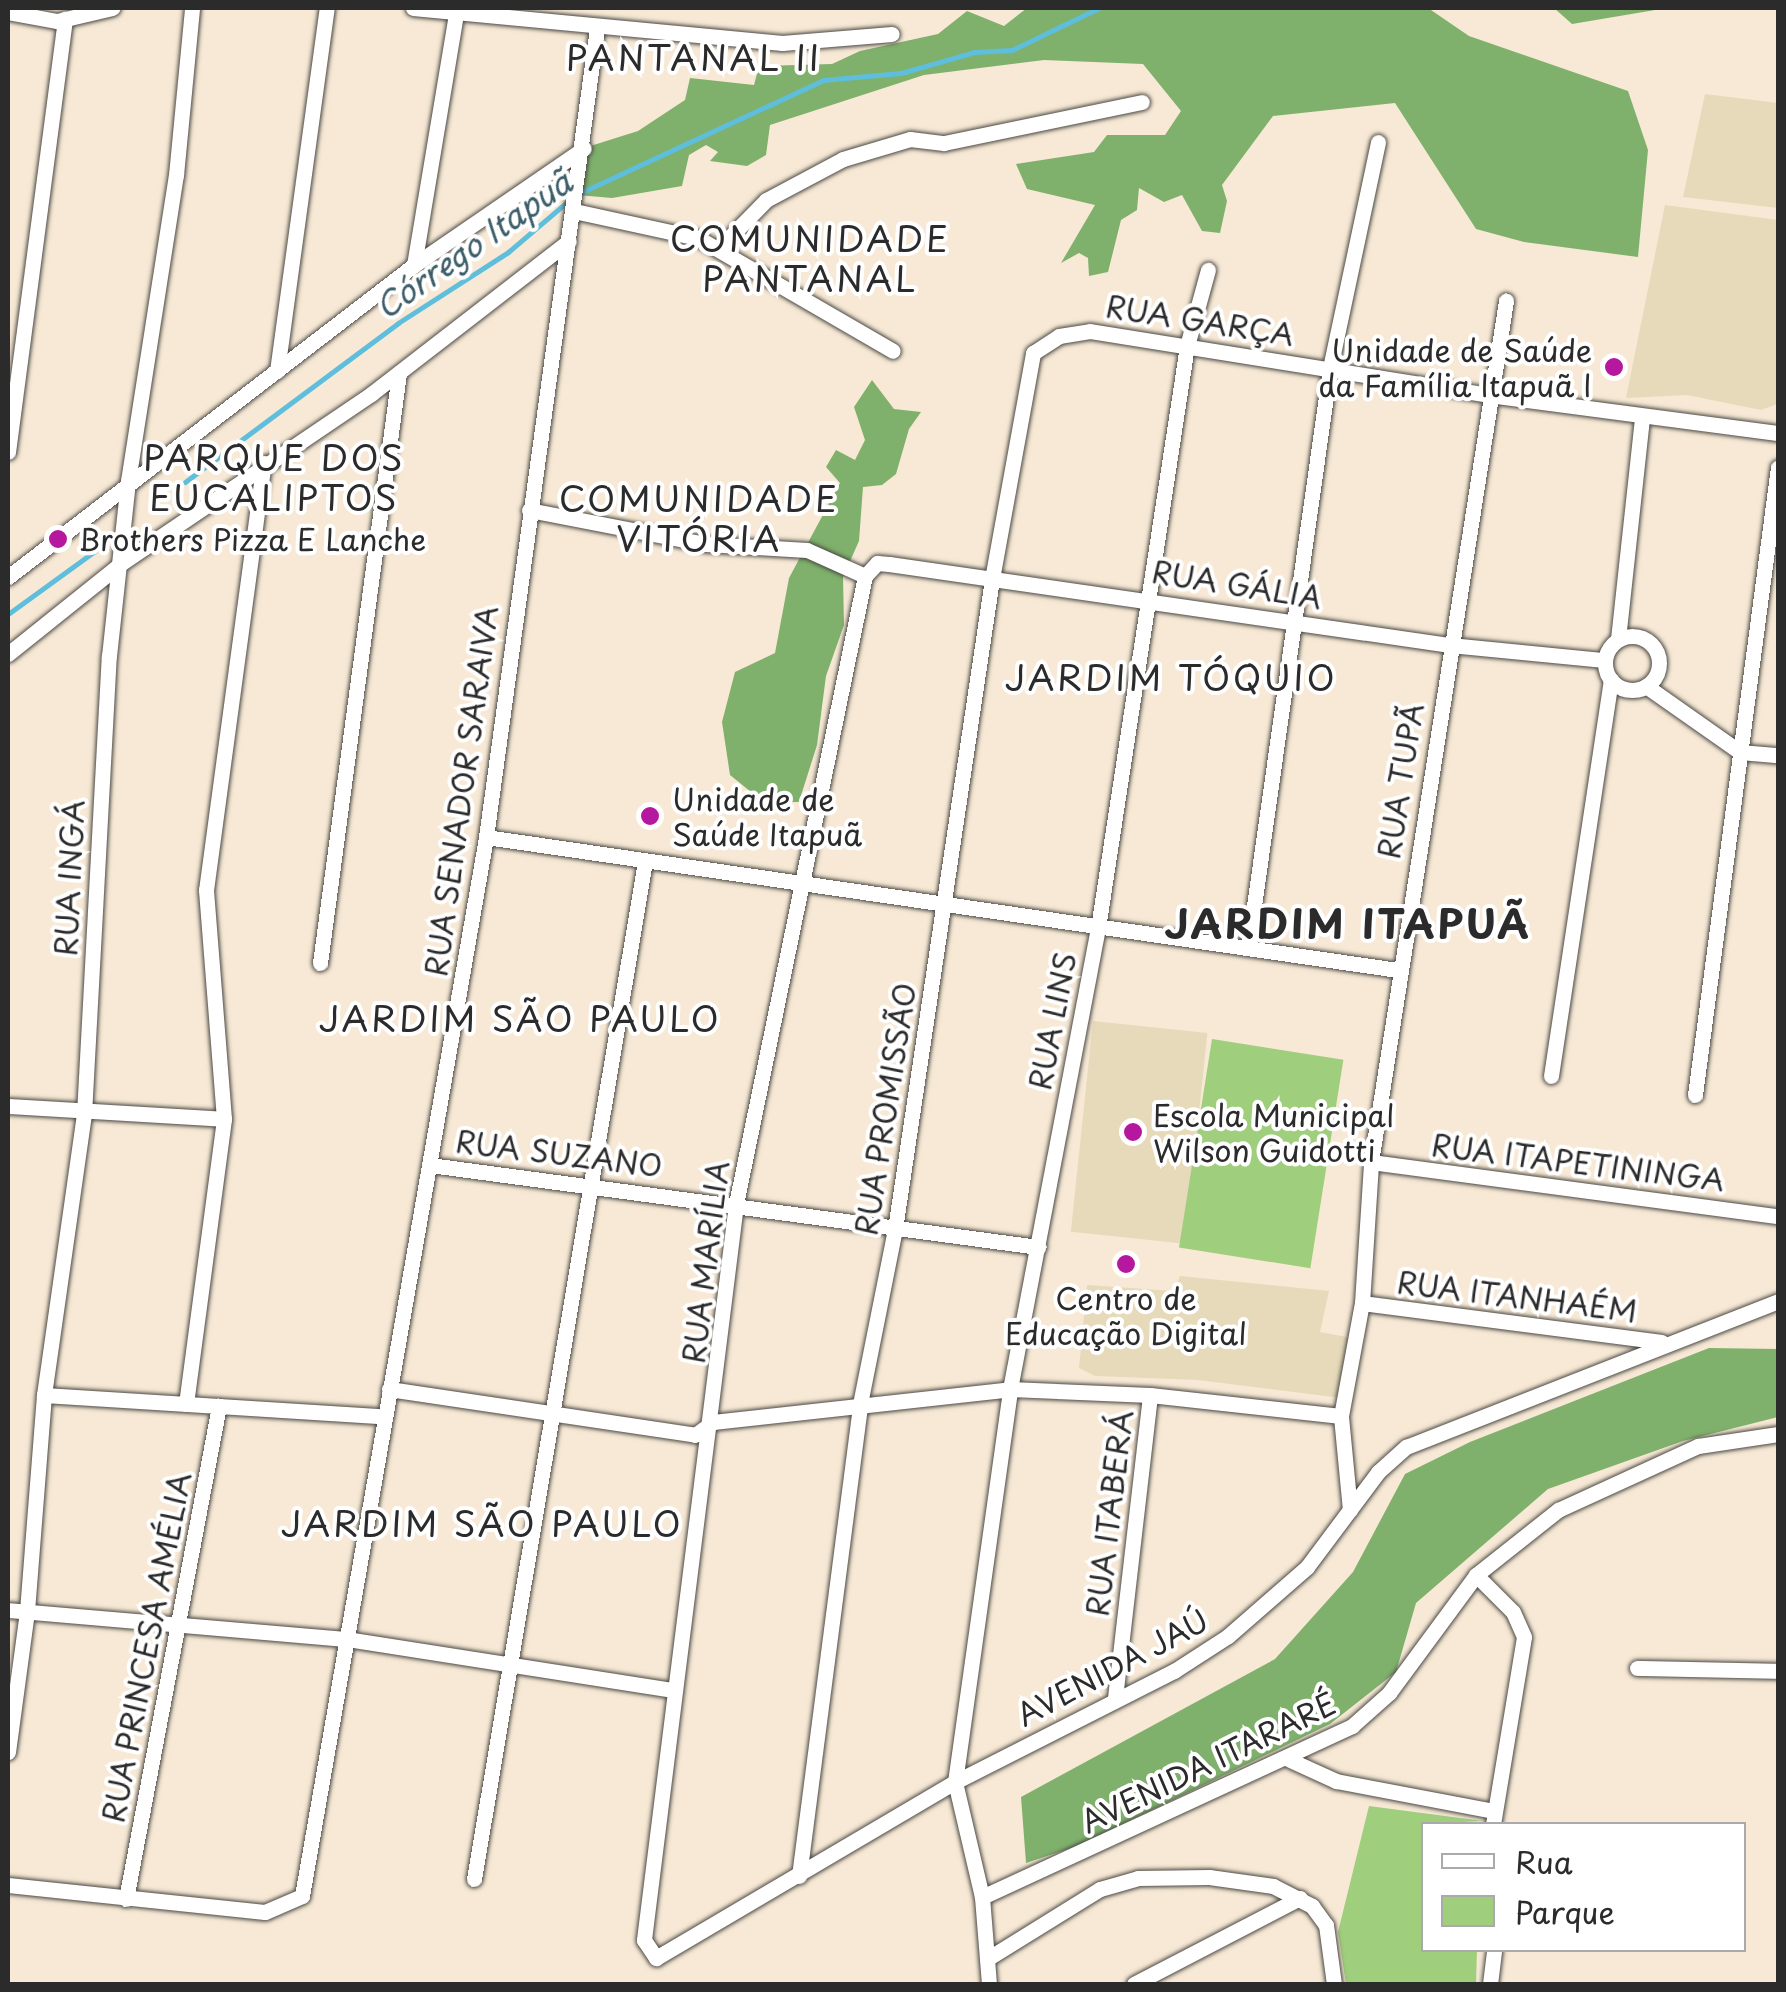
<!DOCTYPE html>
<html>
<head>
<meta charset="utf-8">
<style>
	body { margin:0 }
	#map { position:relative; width:1786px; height:1992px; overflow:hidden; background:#f7e9d5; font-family:"Playpen Sans",sans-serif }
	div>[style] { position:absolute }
	.built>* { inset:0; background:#e6daba; transform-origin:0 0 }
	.green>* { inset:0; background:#9fce7c; transform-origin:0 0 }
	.forest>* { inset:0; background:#7fb16c }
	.stream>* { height:5px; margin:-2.5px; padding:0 2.5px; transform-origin:2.5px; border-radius:2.5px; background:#5ebedc }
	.roads { filter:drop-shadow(0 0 2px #4a4844) drop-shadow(0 0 2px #4a4844) }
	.street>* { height:15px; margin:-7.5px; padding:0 7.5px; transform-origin:7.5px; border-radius:7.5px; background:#fff }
	.street>.ring { margin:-7.5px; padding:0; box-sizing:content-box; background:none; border:15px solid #fff; border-radius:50% }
	.dots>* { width:28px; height:28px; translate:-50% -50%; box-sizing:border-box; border:5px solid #fff; border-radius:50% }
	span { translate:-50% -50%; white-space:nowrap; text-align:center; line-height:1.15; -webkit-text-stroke:8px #fff; paint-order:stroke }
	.street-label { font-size:30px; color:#2b2b2b }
	.poi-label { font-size:30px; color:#2b2b2b }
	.right { translate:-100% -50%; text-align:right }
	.left { translate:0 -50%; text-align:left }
	.water-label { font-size:32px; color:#3d5e69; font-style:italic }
	.quarter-label { font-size:35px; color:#2b2b2b; letter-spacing:2.5px }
	.district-label { font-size:40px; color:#2b2b2b; font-weight:700; letter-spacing:2.5px }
	.frame { position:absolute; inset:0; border:10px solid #2b2b2b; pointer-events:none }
	.legend { position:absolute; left:1421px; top:1822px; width:325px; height:130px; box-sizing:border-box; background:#fff; border:2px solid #aaa; margin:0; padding:12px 18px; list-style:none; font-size:30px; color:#2b2b2b }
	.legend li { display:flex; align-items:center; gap:20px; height:50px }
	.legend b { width:50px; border:2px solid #aaa }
</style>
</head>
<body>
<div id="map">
	<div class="built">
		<i style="clip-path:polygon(1705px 94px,1778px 103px,1778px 208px,1683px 197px)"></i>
		<i style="clip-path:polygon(1665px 205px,1778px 220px,1777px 404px,1761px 410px,1687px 395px,1626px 398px)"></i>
		<i style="left:1093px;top:1021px;width:115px;height:212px;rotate:6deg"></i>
		<i style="clip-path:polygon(1180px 1276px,1329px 1291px,1320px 1332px,1352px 1338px,1342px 1398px,1198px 1380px,1095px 1376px,1079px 1368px,1087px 1285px,1174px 1291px)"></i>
	</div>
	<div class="green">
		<i style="left:1212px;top:1039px;width:133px;height:211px;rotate:9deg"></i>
		<i style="clip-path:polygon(1369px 1806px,1483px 1821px,1424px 1824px,1424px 1950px,1477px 1950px,1476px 1984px,1346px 1984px,1338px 1932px)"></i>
	</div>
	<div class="forest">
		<i style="clip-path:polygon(1027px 8px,1428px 8px,1469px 36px,1628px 91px,1648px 150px,1638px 257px,1524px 242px,1476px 229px,1395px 103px,1273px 116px,1222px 185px,1227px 201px,1220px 233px,1202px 231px,1182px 195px,1164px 202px,1139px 188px,1137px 210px,1121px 220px,1108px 272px,1089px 276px,1088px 258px,1079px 253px,1061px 263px,1095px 205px,1027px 189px,1016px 164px,1094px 152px,1107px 135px,1165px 135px,1181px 111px,1143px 64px,1044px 60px,924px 75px,770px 125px,766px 155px,747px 166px,710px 161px,718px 152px,706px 145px,689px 155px,682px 186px,612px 198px,577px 195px,584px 148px,638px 131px,685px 100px,690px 78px,754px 85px,759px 66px,832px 64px,860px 51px,938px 34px,967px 11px,1004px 26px)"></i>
		<i style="clip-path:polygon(1554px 8px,1667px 8px,1572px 24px)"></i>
		<i style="clip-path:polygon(872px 380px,894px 409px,921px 412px,909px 429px,896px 474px,882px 485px,863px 487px,859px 541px,843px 577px,844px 625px,826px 676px,817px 745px,799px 802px,788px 802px,751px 792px,730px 775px,722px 722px,735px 672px,775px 653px,789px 578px,840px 483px,826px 467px,836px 450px,855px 460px,865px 440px,854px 407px)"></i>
		<i style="clip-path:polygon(1709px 1348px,1778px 1349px,1778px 1417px,1683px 1441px,1548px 1489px,1416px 1603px,1396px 1672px,1330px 1724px,1077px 1846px,1026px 1863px,1021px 1797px,1275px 1659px,1353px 1572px,1405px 1474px,1470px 1442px)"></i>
	</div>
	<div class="stream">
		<i style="left:580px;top:193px;width:268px;rotate:-24.9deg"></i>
		<i style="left:823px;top:80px;width:78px;rotate:-5.1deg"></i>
		<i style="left:901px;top:73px;width:76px;rotate:-16deg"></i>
		<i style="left:974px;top:52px;width:38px;rotate:-3deg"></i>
		<i style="left:1012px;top:50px;width:97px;rotate:-25.8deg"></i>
		<i style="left:185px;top:482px;width:266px;rotate:-36.7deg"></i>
		<i style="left:398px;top:323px;width:131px;rotate:-32.8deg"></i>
		<i style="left:508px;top:252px;width:77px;rotate:-40.3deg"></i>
		<i style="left:8px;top:614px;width:109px;rotate:-36deg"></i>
	</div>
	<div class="roads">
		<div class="street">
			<i style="left:413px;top:8px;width:371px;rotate:5.4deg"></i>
			<i style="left:782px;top:43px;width:110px;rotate:-4.7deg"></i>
			<i style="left:8px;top:12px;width:50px;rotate:10.4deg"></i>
			<i style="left:57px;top:21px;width:57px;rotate:-13.3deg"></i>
			<i style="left:574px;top:211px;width:127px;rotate:12.3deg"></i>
			<i style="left:698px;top:238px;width:225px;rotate:30.1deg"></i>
			<i style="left:719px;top:248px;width:67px;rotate:-45.6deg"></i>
			<i style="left:766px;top:200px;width:87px;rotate:-28deg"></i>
			<i style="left:843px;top:159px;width:70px;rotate:-16.6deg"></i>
			<i style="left:910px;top:139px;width:34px;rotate:7deg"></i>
			<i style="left:944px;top:143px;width:202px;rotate:-11.7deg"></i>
			<i style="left:414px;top:265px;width:255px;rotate:-80.5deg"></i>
			<i style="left:277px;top:371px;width:366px;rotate:-82.2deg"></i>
			<i style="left:8px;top:452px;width:437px;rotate:-82.5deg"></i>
			<i style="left:529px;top:510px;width:180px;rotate:10.9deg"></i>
			<i style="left:706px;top:544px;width:101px;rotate:3.4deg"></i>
			<i style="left:807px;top:550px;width:64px;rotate:24.1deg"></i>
			<i style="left:865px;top:576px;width:641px;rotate:101.61deg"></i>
			<i style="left:736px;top:1204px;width:742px;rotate:97.13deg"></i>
			<i style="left:644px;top:1940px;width:22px;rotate:56deg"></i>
			<i style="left:656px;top:1958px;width:347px;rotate:-30.5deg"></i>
			<i style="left:955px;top:1782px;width:246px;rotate:-26.9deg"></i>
			<i style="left:1174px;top:1671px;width:64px;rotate:-32.9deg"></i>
			<i style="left:1228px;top:1636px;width:105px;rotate:-41.1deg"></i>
			<i style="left:1307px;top:1567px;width:119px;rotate:-53.2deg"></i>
			<i style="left:1378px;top:1472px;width:38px;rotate:-42deg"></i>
			<i style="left:1406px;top:1447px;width:400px;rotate:-21.4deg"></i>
			<i style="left:865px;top:576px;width:18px;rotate:-47deg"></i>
			<i style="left:877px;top:563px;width:12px;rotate:5deg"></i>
			<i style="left:889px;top:564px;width:567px;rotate:8.22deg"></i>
			<i style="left:1450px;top:645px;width:155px;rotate:5.6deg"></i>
			<i style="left:8px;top:577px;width:512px;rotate:-37.54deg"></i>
			<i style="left:414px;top:265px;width:206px;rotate:-34.5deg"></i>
			<i class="ring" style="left:1605px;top:636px;width:39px;height:39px"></i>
			<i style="left:1618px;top:639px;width:222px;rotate:-83.8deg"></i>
			<i style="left:8px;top:654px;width:147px;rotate:-38.7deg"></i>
			<i style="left:123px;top:562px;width:300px;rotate:-34.1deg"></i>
			<i style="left:371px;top:394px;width:250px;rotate:-37.7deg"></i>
			<i style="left:1646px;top:686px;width:115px;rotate:35.1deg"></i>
			<i style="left:1740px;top:752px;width:38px;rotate:5deg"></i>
			<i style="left:486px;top:837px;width:922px;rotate:8.3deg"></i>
			<i style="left:1248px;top:948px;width:586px;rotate:-81.95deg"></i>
			<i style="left:1330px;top:368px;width:231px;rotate:-78deg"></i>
			<i style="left:320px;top:963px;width:595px;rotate:-82.37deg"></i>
			<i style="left:1551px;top:1076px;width:401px;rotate:-81.4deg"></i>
			<i style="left:1695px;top:1095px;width:633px;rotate:-82.47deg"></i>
			<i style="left:8px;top:1106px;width:216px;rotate:3.4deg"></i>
			<i style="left:1371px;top:1162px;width:411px;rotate:7.6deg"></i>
			<i style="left:430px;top:1165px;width:614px;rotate:7.68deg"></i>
			<i style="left:1362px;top:1303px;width:302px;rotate:7.4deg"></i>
			<i style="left:389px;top:1389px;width:309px;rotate:8.5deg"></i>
			<i style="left:695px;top:1435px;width:22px;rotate:-36deg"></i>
			<i style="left:713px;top:1422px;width:299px;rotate:-6.3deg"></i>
			<i style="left:1010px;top:1389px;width:140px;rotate:2.5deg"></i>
			<i style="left:1150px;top:1395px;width:192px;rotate:6.3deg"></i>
			<i style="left:44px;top:1395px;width:338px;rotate:3.6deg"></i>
			<i style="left:186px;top:1404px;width:288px;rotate:-82.4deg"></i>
			<i style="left:224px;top:1119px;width:230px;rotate:-94.5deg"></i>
			<i style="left:206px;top:890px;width:431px;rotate:-82.3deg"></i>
			<i style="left:1350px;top:1510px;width:94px;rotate:-95.5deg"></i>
			<i style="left:1341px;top:1416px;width:115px;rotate:-79.5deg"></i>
			<i style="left:1362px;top:1303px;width:141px;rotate:-86.3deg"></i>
			<i style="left:1371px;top:1162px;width:872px;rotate:-81.09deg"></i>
			<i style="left:1476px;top:1575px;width:52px;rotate:45deg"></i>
			<i style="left:1513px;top:1612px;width:27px;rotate:66deg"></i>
			<i style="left:1524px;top:1637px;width:190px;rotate:99.4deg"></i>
			<i style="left:8px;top:1610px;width:340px;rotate:4.9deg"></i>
			<i style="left:347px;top:1639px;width:331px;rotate:8.9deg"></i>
			<i style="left:1637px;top:1668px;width:141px;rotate:1.2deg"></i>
			<i style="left:1115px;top:1698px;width:305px;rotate:-83.4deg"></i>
			<i style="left:8px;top:1752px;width:142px;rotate:-82.3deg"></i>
			<i style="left:27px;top:1611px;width:217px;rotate:-85.5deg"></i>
			<i style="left:44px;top:1395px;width:284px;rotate:-81.9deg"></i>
			<i style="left:84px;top:1114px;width:459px;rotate:-86.9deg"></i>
			<i style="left:109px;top:656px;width:176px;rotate:-83.8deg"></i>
			<i style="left:128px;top:481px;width:310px;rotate:-81.1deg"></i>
			<i style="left:176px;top:175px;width:168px;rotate:-84.5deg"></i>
			<i style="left:1290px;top:1760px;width:51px;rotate:24.5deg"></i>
			<i style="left:1336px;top:1781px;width:160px;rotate:10.8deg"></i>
			<i style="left:799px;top:1876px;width:476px;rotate:-82.6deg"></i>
			<i style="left:860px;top:1404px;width:178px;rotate:-78.7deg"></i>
			<i style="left:895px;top:1229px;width:657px;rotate:-81.51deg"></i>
			<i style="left:992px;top:579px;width:230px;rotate:-79.7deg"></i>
			<i style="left:1033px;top:353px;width:31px;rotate:-33deg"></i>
			<i style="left:1059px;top:336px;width:31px;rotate:-9deg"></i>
			<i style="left:1090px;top:331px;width:404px;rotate:9.1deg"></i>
			<i style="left:1489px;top:395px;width:291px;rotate:7.5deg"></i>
			<i style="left:474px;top:1879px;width:1031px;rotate:-80.46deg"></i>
			<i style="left:8px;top:1885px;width:258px;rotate:6deg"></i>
			<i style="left:265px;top:1912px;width:40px;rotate:-23.4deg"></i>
			<i style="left:302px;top:1896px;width:1075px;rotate:-80.14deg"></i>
			<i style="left:486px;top:837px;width:817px;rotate:-82.19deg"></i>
			<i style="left:982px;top:1897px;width:408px;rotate:-24.8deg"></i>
			<i style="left:1352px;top:1726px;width:50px;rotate:-41.7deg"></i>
			<i style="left:1389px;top:1693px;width:147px;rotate:-53.6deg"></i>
			<i style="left:1476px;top:1575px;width:105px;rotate:-38.4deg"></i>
			<i style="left:1558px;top:1510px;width:154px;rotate:-24.6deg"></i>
			<i style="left:1698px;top:1446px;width:81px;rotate:-8.5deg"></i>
			<i style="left:126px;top:1899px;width:502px;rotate:-79.32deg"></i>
			<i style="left:987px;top:1959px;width:133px;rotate:-31.8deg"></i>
			<i style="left:1100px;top:1889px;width:40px;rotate:-16deg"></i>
			<i style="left:1138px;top:1878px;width:71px;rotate:-0.8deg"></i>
			<i style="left:1209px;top:1877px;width:65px;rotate:8deg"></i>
			<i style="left:1273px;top:1886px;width:44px;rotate:27.1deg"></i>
			<i style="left:1312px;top:1906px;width:24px;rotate:54deg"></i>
			<i style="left:1326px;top:1925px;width:60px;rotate:82.3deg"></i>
			<i style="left:989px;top:1984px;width:87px;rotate:-94.6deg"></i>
			<i style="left:982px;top:1897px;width:118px;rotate:-103.2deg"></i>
			<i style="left:955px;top:1782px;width:397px;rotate:-82deg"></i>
			<i style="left:1010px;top:1389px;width:469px;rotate:-79.2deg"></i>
			<i style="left:1098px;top:928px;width:589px;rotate:-81.31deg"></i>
			<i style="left:1187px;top:346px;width:79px;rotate:-74.6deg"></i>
			<i style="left:1134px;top:1984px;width:187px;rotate:-27.4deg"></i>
			<i style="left:1490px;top:1984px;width:34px;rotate:-83deg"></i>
		</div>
	</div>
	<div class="dots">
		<i style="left:1614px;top:367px;background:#b5179e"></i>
		<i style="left:58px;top:539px;background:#b5179e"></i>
		<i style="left:650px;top:816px;background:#b5179e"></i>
		<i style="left:1133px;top:1132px;background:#b5179e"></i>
		<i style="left:1126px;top:1264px;background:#b5179e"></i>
	</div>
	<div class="street-label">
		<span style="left:1200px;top:320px;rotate:9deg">RUA GARÇA</span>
		<span style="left:1237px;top:584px;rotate:9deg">RUA GÁLIA</span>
		<span style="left:1400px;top:781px;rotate:-81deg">RUA TUPÃ</span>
		<span style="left:461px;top:791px;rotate:-82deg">RUA SENADOR SARAIVA</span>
		<span style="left:69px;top:878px;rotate:-87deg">RUA INGÁ</span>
		<span style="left:1052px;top:1021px;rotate:-79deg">RUA LINS</span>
		<span style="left:885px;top:1109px;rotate:-81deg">RUA PROMISSÃO</span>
		<span style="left:559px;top:1153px;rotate:7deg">RUA SUZANO</span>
		<span style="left:1578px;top:1162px;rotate:7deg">RUA ITAPETININGA</span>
		<span style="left:705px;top:1262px;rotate:-83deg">RUA MARÍLIA</span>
		<span style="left:1517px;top:1296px;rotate:7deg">RUA ITANHAÉM</span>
		<span style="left:1109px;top:1513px;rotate:-83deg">RUA ITABERÁ</span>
		<span style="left:146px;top:1647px;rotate:-79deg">RUA PRINCESA AMÉLIA</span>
		<span style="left:1112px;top:1667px;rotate:-28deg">AVENIDA JAÚ</span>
		<span style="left:1208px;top:1762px;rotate:-26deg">AVENIDA ITARARÉ</span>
	</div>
	<div class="poi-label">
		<span class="right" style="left:1592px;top:367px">Unidade de Saúde<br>da Família Itapuã I</span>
		<span class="left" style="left:78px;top:539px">Brothers Pizza E Lanche</span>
		<span class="left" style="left:672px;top:816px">Unidade de<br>Saúde Itapuã</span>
		<span class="left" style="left:1153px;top:1132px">Escola Municipal<br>Wilson Guidotti</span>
		<span style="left:1126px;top:1315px">Centro de<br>Educação Digital</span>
	</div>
	<div class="water-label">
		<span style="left:473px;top:244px;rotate:-35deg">Córrego Itapuã</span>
	</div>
	<div class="quarter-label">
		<span style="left:694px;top:57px">PANTANAL II</span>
		<span style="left:810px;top:258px">COMUNIDADE<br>PANTANAL</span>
		<span style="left:274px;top:477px">PARQUE DOS<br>EUCALIPTOS</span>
		<span style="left:699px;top:518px">COMUNIDADE<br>VITÓRIA</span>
		<span style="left:1171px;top:677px">JARDIM TÓQUIO</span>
		<span style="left:520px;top:1018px">JARDIM SÃO PAULO</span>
		<span style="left:482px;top:1523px">JARDIM SÃO PAULO</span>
	</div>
	<div class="district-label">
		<span style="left:1348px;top:923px">JARDIM ITAPUÃ</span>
	</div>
	<div class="frame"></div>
	<ul class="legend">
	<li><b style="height:12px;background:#fff"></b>Rua</li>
	<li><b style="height:28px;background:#9fce7c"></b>Parque</li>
	</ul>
</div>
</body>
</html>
